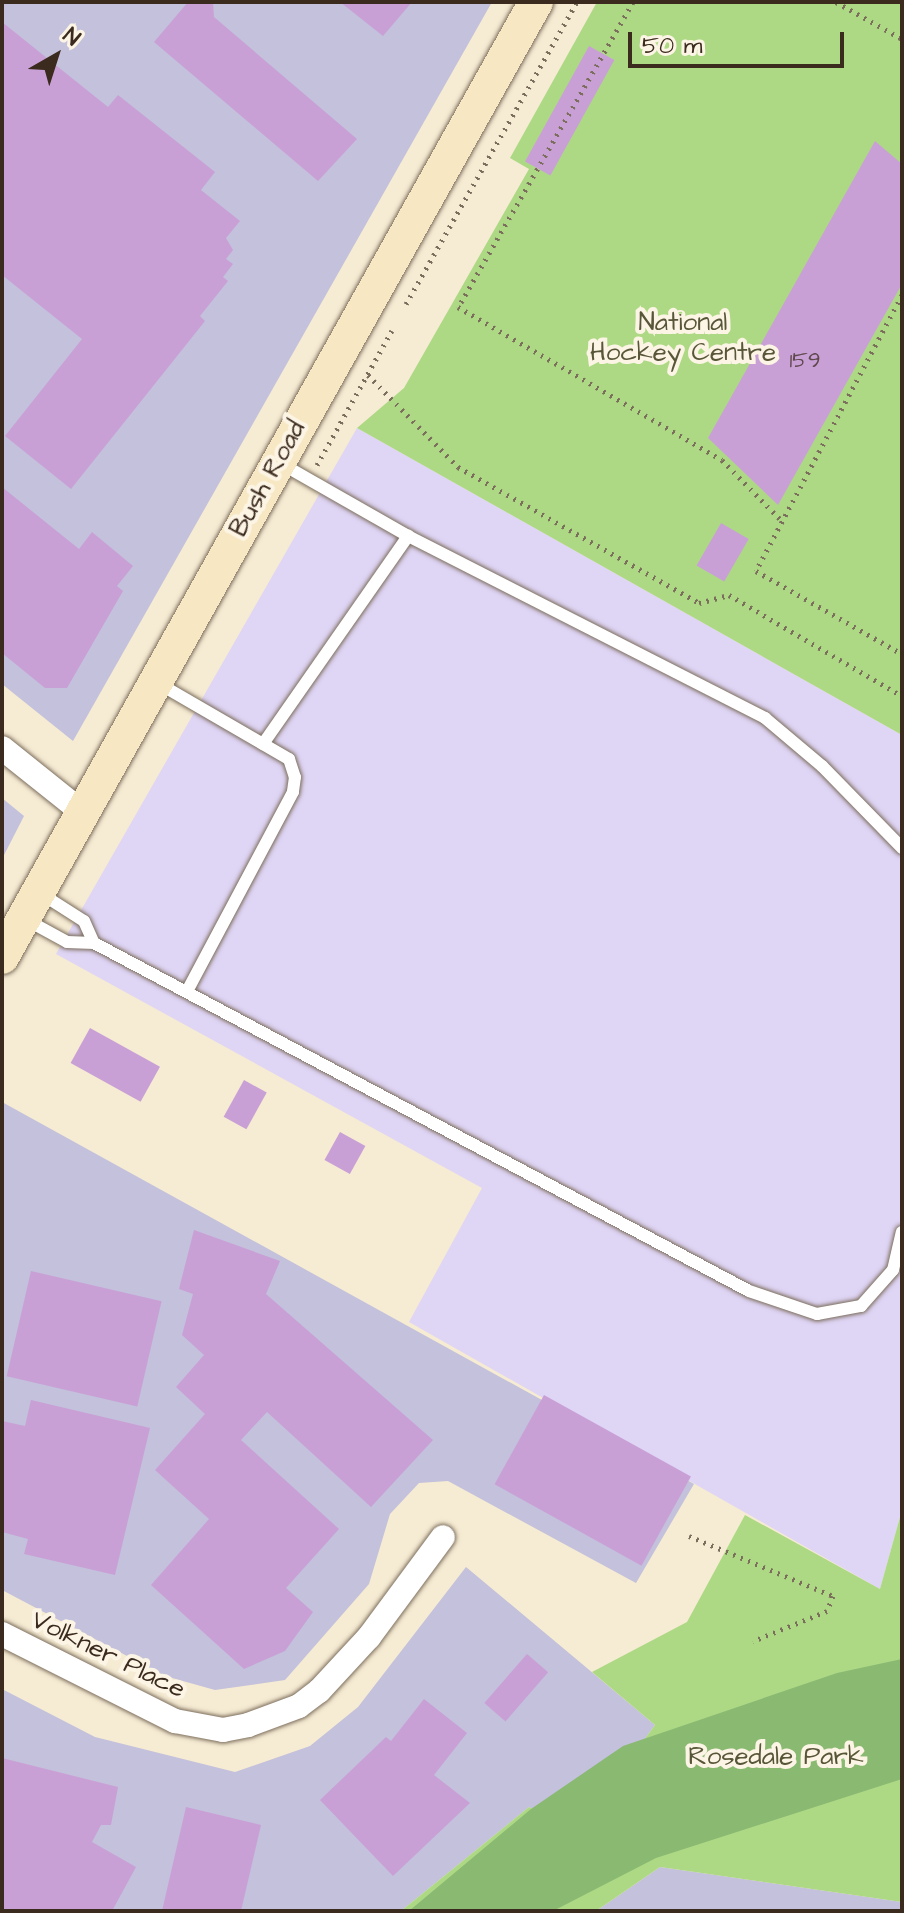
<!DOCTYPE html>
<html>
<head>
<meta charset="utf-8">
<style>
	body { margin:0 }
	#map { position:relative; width:904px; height:1913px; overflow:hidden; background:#f6ebd3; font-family:"Architects Daughter",sans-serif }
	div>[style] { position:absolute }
	.built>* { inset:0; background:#dfd5f5 }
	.industrial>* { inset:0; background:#c3c1db }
	.green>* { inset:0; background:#add985 }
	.forest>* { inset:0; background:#8ab972 }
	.building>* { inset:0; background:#c9a0d6; transform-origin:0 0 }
	.path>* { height:5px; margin-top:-2.5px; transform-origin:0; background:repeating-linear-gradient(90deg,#7c6e5d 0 2px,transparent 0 8px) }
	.roads { filter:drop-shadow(0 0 2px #7c6e5d) drop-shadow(0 0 2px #7c6e5d) }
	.lane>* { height:12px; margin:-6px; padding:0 6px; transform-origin:6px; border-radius:6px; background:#fff }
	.street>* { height:24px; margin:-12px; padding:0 12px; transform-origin:12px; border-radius:12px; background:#fff }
	.secondary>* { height:34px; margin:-17px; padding:0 17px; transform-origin:17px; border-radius:17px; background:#f7e8c3 }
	span { translate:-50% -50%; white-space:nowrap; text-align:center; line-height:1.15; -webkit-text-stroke:8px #fcf5e5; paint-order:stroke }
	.number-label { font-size:22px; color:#5e484c }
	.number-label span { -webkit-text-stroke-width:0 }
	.park-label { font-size:26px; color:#585638 }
	.street-label { font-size:26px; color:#3b2a1e }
	.frame { position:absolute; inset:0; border:4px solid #3b2a1e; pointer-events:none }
	.north { position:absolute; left:16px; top:16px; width:80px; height:80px; -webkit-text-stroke:6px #fcf5e5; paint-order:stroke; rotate:39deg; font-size:22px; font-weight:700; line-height:32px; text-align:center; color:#3b2a1e }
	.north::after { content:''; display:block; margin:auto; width:28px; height:36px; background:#3b2a1e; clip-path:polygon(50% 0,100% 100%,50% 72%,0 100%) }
	.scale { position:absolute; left:628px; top:32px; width:216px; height:36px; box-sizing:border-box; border:4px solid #3b2a1e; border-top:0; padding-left:10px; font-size:24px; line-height:28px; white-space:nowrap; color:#3b2a1e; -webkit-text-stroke:6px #fcf5e5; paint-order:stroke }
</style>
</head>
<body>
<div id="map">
	<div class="built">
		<i style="clip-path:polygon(357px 428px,902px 735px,902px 1510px,880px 1589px,409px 1322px,482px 1188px,56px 954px)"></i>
	</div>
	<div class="industrial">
		<i style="clip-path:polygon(2px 2px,492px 2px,73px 741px,2px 684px)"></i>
		<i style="clip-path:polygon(2px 798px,24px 816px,2px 859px)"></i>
		<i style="clip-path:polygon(2px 1102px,694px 1484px,636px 1583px,448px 1481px,419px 1483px,390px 1514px,369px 1584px,285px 1680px,215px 1690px,165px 1676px,2px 1590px)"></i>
		<i style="clip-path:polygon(466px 1567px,655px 1725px,573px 1838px,529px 1807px,401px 1911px,2px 1911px,2px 1689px,95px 1737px,235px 1772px,310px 1746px,358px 1707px)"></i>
		<i style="clip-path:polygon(660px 1867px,902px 1902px,902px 1911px,596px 1911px)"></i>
	</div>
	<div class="green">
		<i style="clip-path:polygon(597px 2px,902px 2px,902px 735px,357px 428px,404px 388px,529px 169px,510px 158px)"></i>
		<i style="clip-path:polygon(902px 1510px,902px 1902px,660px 1867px,596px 1911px,401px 1911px,529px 1807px,573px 1837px,655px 1725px,592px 1672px,687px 1622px,745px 1515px,880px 1589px)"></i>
	</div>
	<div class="forest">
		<i style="clip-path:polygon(902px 1659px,902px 1779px,656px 1858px,553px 1911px,409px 1911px,531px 1809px,623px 1746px,837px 1673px)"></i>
	</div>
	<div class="building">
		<i style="clip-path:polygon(188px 2px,213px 2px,214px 17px,357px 139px,318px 181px,154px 42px)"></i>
		<i style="clip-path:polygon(340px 2px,412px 2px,383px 36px)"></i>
		<i style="clip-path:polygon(2px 22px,108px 107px,118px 95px,215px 172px,201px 190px,240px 221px,226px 238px,233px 250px,226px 259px,233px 264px,223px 277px,228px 281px,200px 316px,205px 321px,71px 489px,5px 436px,82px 339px,2px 275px)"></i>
		<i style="left:589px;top:46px;width:29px;height:132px;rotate:29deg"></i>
		<i style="clip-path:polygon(875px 141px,902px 164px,902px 284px,778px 505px,708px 438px)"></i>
		<i style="clip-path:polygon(2px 487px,79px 549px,92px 532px,133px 566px,117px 586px,123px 591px,67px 688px,45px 688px,2px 653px)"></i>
		<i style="left:721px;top:523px;width:32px;height:49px;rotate:30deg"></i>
		<i style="left:90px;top:1028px;width:80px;height:40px;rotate:29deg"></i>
		<i style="left:244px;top:1080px;width:26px;height:42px;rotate:29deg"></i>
		<i style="left:340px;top:1132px;width:29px;height:32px;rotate:29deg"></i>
		<i style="clip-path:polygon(194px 1230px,280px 1261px,266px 1294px,433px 1440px,371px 1507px,267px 1412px,241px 1440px,339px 1529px,286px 1588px,313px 1612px,285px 1651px,244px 1669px,151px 1585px,209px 1519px,155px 1470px,205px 1414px,176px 1387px,204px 1355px,182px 1335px,193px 1294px,179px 1289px)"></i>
		<i style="left:31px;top:1271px;width:134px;height:108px;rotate:13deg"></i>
		<i style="left:544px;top:1395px;width:168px;height:102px;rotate:29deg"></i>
		<i style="clip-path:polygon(31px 1400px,150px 1428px,115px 1575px,24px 1554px,28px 1539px,2px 1532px,2px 1421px,25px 1426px)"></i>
		<i style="left:527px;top:1654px;width:28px;height:65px;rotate:41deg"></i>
		<i style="clip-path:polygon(424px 1699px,467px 1733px,434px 1775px,470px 1803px,393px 1876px,320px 1800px,386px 1737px,391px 1741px)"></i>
		<i style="clip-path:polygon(2px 1758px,118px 1787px,111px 1825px,101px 1825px,92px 1842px,136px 1867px,112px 1911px,2px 1911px)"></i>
		<i style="clip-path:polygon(186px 1807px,261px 1825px,241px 1911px,162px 1911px)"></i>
	</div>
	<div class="path">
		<i style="left:633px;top:2px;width:352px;rotate:119.8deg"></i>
		<i style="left:458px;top:307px;width:305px;rotate:30.1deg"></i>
		<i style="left:722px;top:460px;width:86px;rotate:45.5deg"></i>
		<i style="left:836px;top:2px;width:76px;rotate:29.3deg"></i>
		<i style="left:902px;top:295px;width:312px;rotate:117.9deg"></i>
		<i style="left:756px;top:571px;width:168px;rotate:29.6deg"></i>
		<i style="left:406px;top:304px;width:347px;rotate:-60.5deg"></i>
		<i style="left:368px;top:375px;width:129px;rotate:45.6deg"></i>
		<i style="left:458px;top:467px;width:277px;rotate:29.4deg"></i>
		<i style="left:699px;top:603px;width:31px;rotate:-15deg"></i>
		<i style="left:729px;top:595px;width:200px;rotate:30.3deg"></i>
		<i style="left:317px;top:465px;width:154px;rotate:-60.9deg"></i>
		<i style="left:689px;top:1536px;width:156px;rotate:22.6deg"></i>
		<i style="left:833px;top:1596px;width:16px;rotate:112deg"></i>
		<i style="left:827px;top:1611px;width:80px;rotate:157.9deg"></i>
	</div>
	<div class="roads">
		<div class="lane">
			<i style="left:280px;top:463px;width:147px;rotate:29.7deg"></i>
			<i style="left:408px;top:536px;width:401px;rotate:27deg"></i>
			<i style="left:765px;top:718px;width:75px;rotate:40.1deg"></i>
			<i style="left:822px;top:766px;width:115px;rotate:45.7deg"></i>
			<i style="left:156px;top:682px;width:154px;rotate:30.1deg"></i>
			<i style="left:289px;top:759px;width:19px;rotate:72deg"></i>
			<i style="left:295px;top:777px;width:15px;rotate:98deg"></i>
			<i style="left:293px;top:792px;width:225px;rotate:118deg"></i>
			<i style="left:263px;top:744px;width:254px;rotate:-55.1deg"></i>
			<i style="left:40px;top:893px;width:52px;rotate:32.5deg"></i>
			<i style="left:84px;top:921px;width:24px;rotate:66deg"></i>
			<i style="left:25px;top:919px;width:48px;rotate:28.7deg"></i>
			<i style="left:67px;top:942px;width:27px;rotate:2deg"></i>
			<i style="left:94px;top:943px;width:742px;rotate:27.98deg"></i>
			<i style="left:749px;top:1291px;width:72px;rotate:18.7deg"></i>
			<i style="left:817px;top:1314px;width:45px;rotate:-10.3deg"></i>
			<i style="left:861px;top:1306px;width:48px;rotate:-48.4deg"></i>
			<i style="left:893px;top:1270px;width:39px;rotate:-77deg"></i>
		</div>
		<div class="street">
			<i style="left:2px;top:748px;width:101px;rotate:38.6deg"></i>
			<i style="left:2px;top:1634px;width:194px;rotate:26.7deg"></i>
			<i style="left:175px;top:1721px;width:49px;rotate:10.6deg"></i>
			<i style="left:223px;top:1730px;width:25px;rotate:-11deg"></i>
			<i style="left:248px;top:1725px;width:54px;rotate:-20.4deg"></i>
			<i style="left:299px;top:1706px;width:25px;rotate:-37deg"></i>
			<i style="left:319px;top:1691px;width:74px;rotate:-47.2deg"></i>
			<i style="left:369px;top:1637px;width:124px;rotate:-53.5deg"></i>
		</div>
		<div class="secondary">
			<i style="left:2px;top:957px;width:1094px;rotate:-60.79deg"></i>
		</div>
	</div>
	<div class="number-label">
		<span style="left:805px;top:361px">159</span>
	</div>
	<div class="park-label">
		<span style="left:683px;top:338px">National<br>Hockey Centre</span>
		<span style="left:776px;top:1757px">Rosedale Park</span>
	</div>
	<div class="street-label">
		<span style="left:268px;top:479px;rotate:-61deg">Bush Road</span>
		<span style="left:108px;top:1655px;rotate:26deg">Volkner Place</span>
	</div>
	<div class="frame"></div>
	<div class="north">N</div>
	<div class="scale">50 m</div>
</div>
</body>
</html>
